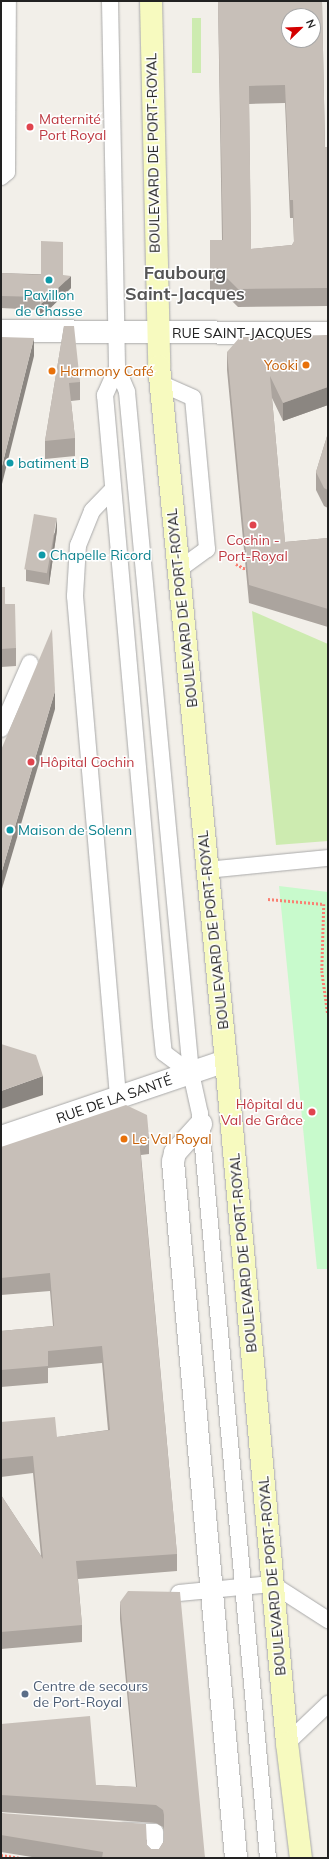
<!DOCTYPE html>
<html>
<head>
<meta charset="utf-8">
<style>
	body { margin:0 }
	#map { position:relative; width:329px; height:1859px; overflow:hidden; background:#f2efe9; font-family:Mulish,sans-serif }
	div>[style] { position:absolute }
	.grass>* { inset:0; background:#cdebb0; transform-origin:0 0 }
	.park>* { inset:0; background:#c8facc }
	.path>* { height:2.5px; margin-top:-1.25px; transform-origin:0; background:repeating-linear-gradient(90deg,#fa8072 0 2px,transparent 0 4px) }
	.roads { filter:drop-shadow(0 0 1px #a9a9a9) drop-shadow(0 0 1px #a9a9a9) }
	.service>* { height:16px; margin:-8px; padding:0 8px; transform-origin:8px; border-radius:8px; background:#fff }
	.minor>* { height:22px; margin:-11px; padding:0 11px; transform-origin:11px; border-radius:11px; background:#fff }
	.secondary>* { height:22px; margin:-11px; padding:0 11px; transform-origin:11px; border-radius:11px; background:#f7fabf }
	.wall>* { inset:0; background:#aba49e }
	.shaded-wall>* { inset:0; background:#8b8681; transform-origin:0 0 }
	.building>* { inset:0; background:#c7bfb8; transform-origin:0 0 }
	.dots>* { width:11px; height:11px; translate:-50% -50%; box-sizing:border-box; border:2px solid #fff; border-radius:50% }
	span { translate:-50% -50%; white-space:nowrap; text-align:center; line-height:1.15; -webkit-text-stroke:3px #fff; paint-order:stroke }
	.health-label { font-size:14px; color:#be3a42 }
	.left { translate:0 -50%; text-align:left }
	.right { translate:-100% -50%; text-align:right }
	.street-label { font-size:14px; color:#222 }
	.culture-label { font-size:14px; color:#0d838f }
	.food-label { font-size:14px; color:#c56008 }
	.service-label { font-size:14px; color:#4e5e75 }
	.district-label { font-size:18px; color:#555; font-weight:700 }
	.frame { position:absolute; inset:0; border:2px solid #222; pointer-events:none }
	.north { position:absolute; left:281px; top:8px; width:40px; height:40px; box-sizing:border-box; background:#fff; border:1px solid #a7a7a7; border-radius:50%; rotate:67deg; font-size:11px; font-weight:700; line-height:16px; text-align:center; color:#222 }
	.north::after { content:''; display:block; margin:auto; width:14px; height:18px; background:#d40000; clip-path:polygon(50% 0,100% 100%,50% 72%,0 100%) }
</style>
</head>
<body>
<div id="map">
	<div class="grass">
		<i style="left:192px;top:18px;width:9px;height:55px"></i>
		<i style="clip-path:polygon(252px 611px,328px 644px,328px 841px,276px 845px)"></i>
	</div>
	<div class="park">
		<i style="clip-path:polygon(279px 886px,328px 892px,328px 1269px,317px 1269px)"></i>
	</div>
	<div class="path">
		<i style="left:236px;top:564px;width:13px;rotate:27deg"></i>
		<i style="left:268px;top:899px;width:56px;rotate:5.1deg"></i>
		<i style="left:324px;top:904px;width:67px;rotate:91.7deg"></i>
		<i style="left:322px;top:971px;width:44px;rotate:82.2deg"></i>
		<i style="left:1px;top:1855px;width:18px;rotate:9deg"></i>
	</div>
	<div class="roads">
		<div class="service">
			<i style="left:110px;top:1px;width:367px;rotate:88.9deg"></i>
			<i style="left:117px;top:368px;width:26px;rotate:67deg"></i>
			<i style="left:127px;top:392px;width:684px;rotate:84.63deg"></i>
			<i style="left:191px;top:1073px;width:42px;rotate:77.6deg"></i>
			<i style="left:200px;top:1114px;width:747px;rotate:84.78deg"></i>
			<i style="left:1px;top:177px;width:8px;rotate:-40deg"></i>
			<i style="left:7px;top:172px;width:171px;rotate:-89.7deg"></i>
			<i style="left:117px;top:368px;width:30px;rotate:114deg"></i>
			<i style="left:105px;top:395px;width:633px;rotate:84.93deg"></i>
			<i style="left:161px;top:1026px;width:27px;rotate:84deg"></i>
			<i style="left:164px;top:1053px;width:34px;rotate:37deg"></i>
			<i style="left:160px;top:383px;width:36px;rotate:24deg"></i>
			<i style="left:193px;top:398px;width:152px;rotate:84.7deg"></i>
			<i style="left:207px;top:549px;width:36px;rotate:144deg"></i>
			<i style="left:113px;top:489px;width:30px;rotate:134deg"></i>
			<i style="left:92px;top:511px;width:37px;rotate:112deg"></i>
			<i style="left:78px;top:545px;width:51px;rotate:93.4deg"></i>
			<i style="left:75px;top:596px;width:503px;rotate:85.09deg"></i>
			<i style="left:1px;top:729px;width:72px;rotate:-66.3deg"></i>
			<i style="left:207px;top:870px;width:122px;rotate:-5.7deg"></i>
			<i style="left:179px;top:1593px;width:93px;rotate:-5.5deg"></i>
			<i style="left:272px;top:1584px;width:67px;rotate:32.7deg"></i>
			<i style="left:287px;top:1743px;width:57px;rotate:-43.6deg"></i>
			<i style="left:124px;top:1831px;width:31px;rotate:2deg"></i>
			<i style="left:155px;top:1832px;width:26px;rotate:90deg"></i>
		</div>
		<div class="minor">
			<i style="left:1px;top:331px;width:327px;rotate:0.4deg"></i>
			<i style="left:201px;top:1124px;width:39px;rotate:132deg"></i>
			<i style="left:175px;top:1153px;width:9px;rotate:103deg"></i>
			<i style="left:173px;top:1162px;width:699px;rotate:84.83deg"></i>
			<i style="left:1px;top:1137px;width:237px;rotate:-18.7deg"></i>
		</div>
		<div class="secondary">
			<i style="left:151px;top:1px;width:365px;rotate:88.7deg"></i>
			<i style="left:159px;top:366px;width:698px;rotate:84.49deg"></i>
			<i style="left:226px;top:1061px;width:685px;rotate:84.89deg"></i>
			<i style="left:287px;top:1743px;width:116px;rotate:83.1deg"></i>
		</div>
	</div>
	<div class="wall">
		<i style="clip-path:polygon(evenodd,218px 1px,322px 1px,325px 147px,328px 147px,328px 306px,238px 307px,223px 292px,210px 294px,210px 240px,222px 240px,218px 1px,285px 103px,290px 218px,293px 218px,294px 242px,292px 245px,251px 249px,249px 104px,285px 103px)"></i>
		<i style="clip-path:polygon(1px 273px,63px 275px,71px 288px,40px 318px,40px 310px,1px 308px)"></i>
		<i style="clip-path:polygon(64px 326px,80px 382px,80px 400px,71px 401px,75px 438px,75px 456px,45px 459px,45px 441px)"></i>
		<i style="clip-path:polygon(328px 335px,328px 405px,283px 421px,272px 398px,285px 542px,328px 538px,328px 627px,249px 603px,227px 370px,227px 352px)"></i>
		<i style="clip-path:polygon(328px 433px,328px 508px,324px 506px,316px 490px,316px 472px)"></i>
		<i style="clip-path:polygon(57px 530px,49px 585px,26px 581px,26px 569px)"></i>
		<i style="clip-path:polygon(1px 587px,16px 648px,16px 666px,1px 667px)"></i>
		<i style="clip-path:polygon(149px 1137px,149px 1154px,141px 1155px,177px 1554px,177px 1571px,78px 1579px,82px 1625px,82px 1642px,1px 1649px,1px 1495px,41px 1556px,33px 1473px,1px 1477px,1px 1422px,57px 1437px,108px 1430px,102px 1363px,48px 1368px,48px 1383px,1px 1387px,1px 1331px,53px 1326px,50px 1291px,1px 1295px,1px 1147px)"></i>
		<i style="clip-path:polygon(120px 1602px,205px 1858px,38px 1858px,1px 1852px,1px 1813px,147px 1845px,151px 1849px,159px 1849px,164px 1841px,164px 1832px,163px 1827px,156px 1823px,1px 1812px,1px 1724px,96px 1785px,136px 1787px,120px 1619px)"></i>
	</div>
	<div class="shaded-wall">
		<i style="clip-path:polygon(71px 276px,71px 288px,40px 318px,40px 305px)"></i>
		<i style="clip-path:polygon(34px 338px,34px 356px,1px 488px,1px 470px)"></i>
		<i style="clip-path:polygon(328px 387px,328px 405px,283px 421px,283px 403px)"></i>
		<i style="clip-path:polygon(57px 518px,57px 530px,49px 585px,49px 573px)"></i>
		<i style="clip-path:polygon(55px 691px,55px 709px,1px 892px,1px 874px)"></i>
		<i style="clip-path:polygon(43px 1076px,43px 1095px,1px 1109px,1px 1091px)"></i>
		<i style="left:2px;top:1794px;width:18px;height:1px;rotate:90deg"></i>
	</div>
	<div class="building">
		<i style="clip-path:polygon(evenodd,218px 1px,322px 1px,325px 147px,328px 147px,328px 288px,238px 289px,223px 274px,210px 276px,210px 240px,223px 240px,218px 1px,289px 16px,313px 16px,313px 40px,289px 40px,289px 16px,218px 1px,285px 85px,290px 200px,293px 200px,294px 241px,292px 245px,251px 249px,249px 86px,285px 85px)"></i>
		<i style="clip-path:polygon(41px 241px,63px 242px,63px 275px,71px 276px,40px 305px,40px 297px,1px 296px,1px 273px,41px 275px)"></i>
		<i style="clip-path:polygon(64px 326px,74px 326px,80px 382px,69px 383px,75px 438px,45px 441px)"></i>
		<i style="clip-path:polygon(328px 335px,328px 387px,283px 403px,270px 376px,285px 542px,328px 538px,328px 609px,249px 585px,227px 352px,240px 337px)"></i>
		<i style="clip-path:polygon(1px 337px,34px 338px,1px 470px)"></i>
		<i style="clip-path:polygon(328px 433px,328px 490px,324px 488px,316px 472px)"></i>
		<i style="left:34px;top:514px;width:23px;height:56px;rotate:10deg"></i>
		<i style="clip-path:polygon(1px 587px,5px 587px,5px 604px,15px 604px,16px 648px,1px 649px)"></i>
		<i style="clip-path:polygon(52px 629px,55px 691px,1px 874px,1px 750px)"></i>
		<i style="clip-path:polygon(1px 1044px,36px 1055px,43px 1076px,1px 1091px)"></i>
		<i style="clip-path:polygon(126px 1105px,147px 1115px,149px 1137px,139px 1138px,177px 1554px,76px 1561px,82px 1625px,1px 1632px,1px 1495px,43px 1559px,33px 1456px,1px 1459px,1px 1422px,55px 1417px,57px 1437px,110px 1430px,102px 1346px,48px 1351px,48px 1366px,1px 1370px,1px 1331px,54px 1326px,50px 1273px,1px 1278px,1px 1147px)"></i>
		<i style="clip-path:polygon(128px 1591px,180px 1592px,205px 1858px,102px 1858px,103px 1852px,1px 1835px,1px 1813px,146px 1824px,147px 1845px,151px 1849px,159px 1849px,164px 1841px,164px 1815px,163px 1810px,156px 1805px,1px 1795px,1px 1724px,90px 1716px,96px 1785px,137px 1787px,120px 1602px)"></i>
	</div>
	<div class="dots">
		<i style="left:30px;top:127px;background:#e0444e"></i>
		<i style="left:49px;top:280px;background:#0f9aa8"></i>
		<i style="left:306px;top:365px;background:#e8710a"></i>
		<i style="left:52px;top:371px;background:#e8710a"></i>
		<i style="left:10px;top:463px;background:#0f9aa8"></i>
		<i style="left:253px;top:525px;background:#e0444e"></i>
		<i style="left:42px;top:555px;background:#0f9aa8"></i>
		<i style="left:31px;top:762px;background:#e0444e"></i>
		<i style="left:10px;top:830px;background:#0f9aa8"></i>
		<i style="left:312px;top:1112px;background:#e0444e"></i>
		<i style="left:124px;top:1139px;background:#e8710a"></i>
		<i style="left:25px;top:1694px;background:#5c6f8a"></i>
	</div>
	<div class="health-label">
		<span class="left" style="left:39px;top:127px">Maternité<br>Port Royal</span>
		<span style="left:253px;top:548px">Cochin -<br>Port-Royal</span>
		<span class="left" style="left:40px;top:762px">Hôpital Cochin</span>
		<span class="right" style="left:303px;top:1112px">Hôpital du<br>Val de Grâce</span>
	</div>
	<div class="street-label">
		<span style="left:153px;top:153px;rotate:-91deg">BOULEVARD DE PORT-ROYAL</span>
		<span style="left:242px;top:333px">RUE SAINT-JACQUES</span>
		<span style="left:182px;top:608px;rotate:-96deg">BOULEVARD DE PORT-ROYAL</span>
		<span style="left:213px;top:930px;rotate:-96deg">BOULEVARD DE PORT-ROYAL</span>
		<span style="left:114px;top:1099px;rotate:-19deg">RUE DE LA SANTÉ</span>
		<span style="left:243px;top:1253px;rotate:-95deg">BOULEVARD DE PORT-ROYAL</span>
		<span style="left:272px;top:1576px;rotate:-95deg">BOULEVARD DE PORT-ROYAL</span>
	</div>
	<div class="culture-label">
		<span style="left:49px;top:303px">Pavillon<br>de Chasse</span>
		<span class="left" style="left:18px;top:463px">batiment B</span>
		<span class="left" style="left:50px;top:555px">Chapelle Ricord</span>
		<span class="left" style="left:18px;top:830px">Maison de Solenn</span>
	</div>
	<div class="food-label">
		<span class="right" style="left:298px;top:365px">Yooki</span>
		<span class="left" style="left:60px;top:371px">Harmony Café</span>
		<span class="left" style="left:132px;top:1139px">Le Val Royal</span>
	</div>
	<div class="service-label">
		<span class="left" style="left:33px;top:1694px">Centre de secours<br>de Port-Royal</span>
	</div>
	<div class="district-label">
		<span style="left:185px;top:284px">Faubourg<br>Saint-Jacques</span>
	</div>
	<div class="frame"></div>
	<div class="north">N</div>
</div>
</body>
</html>
